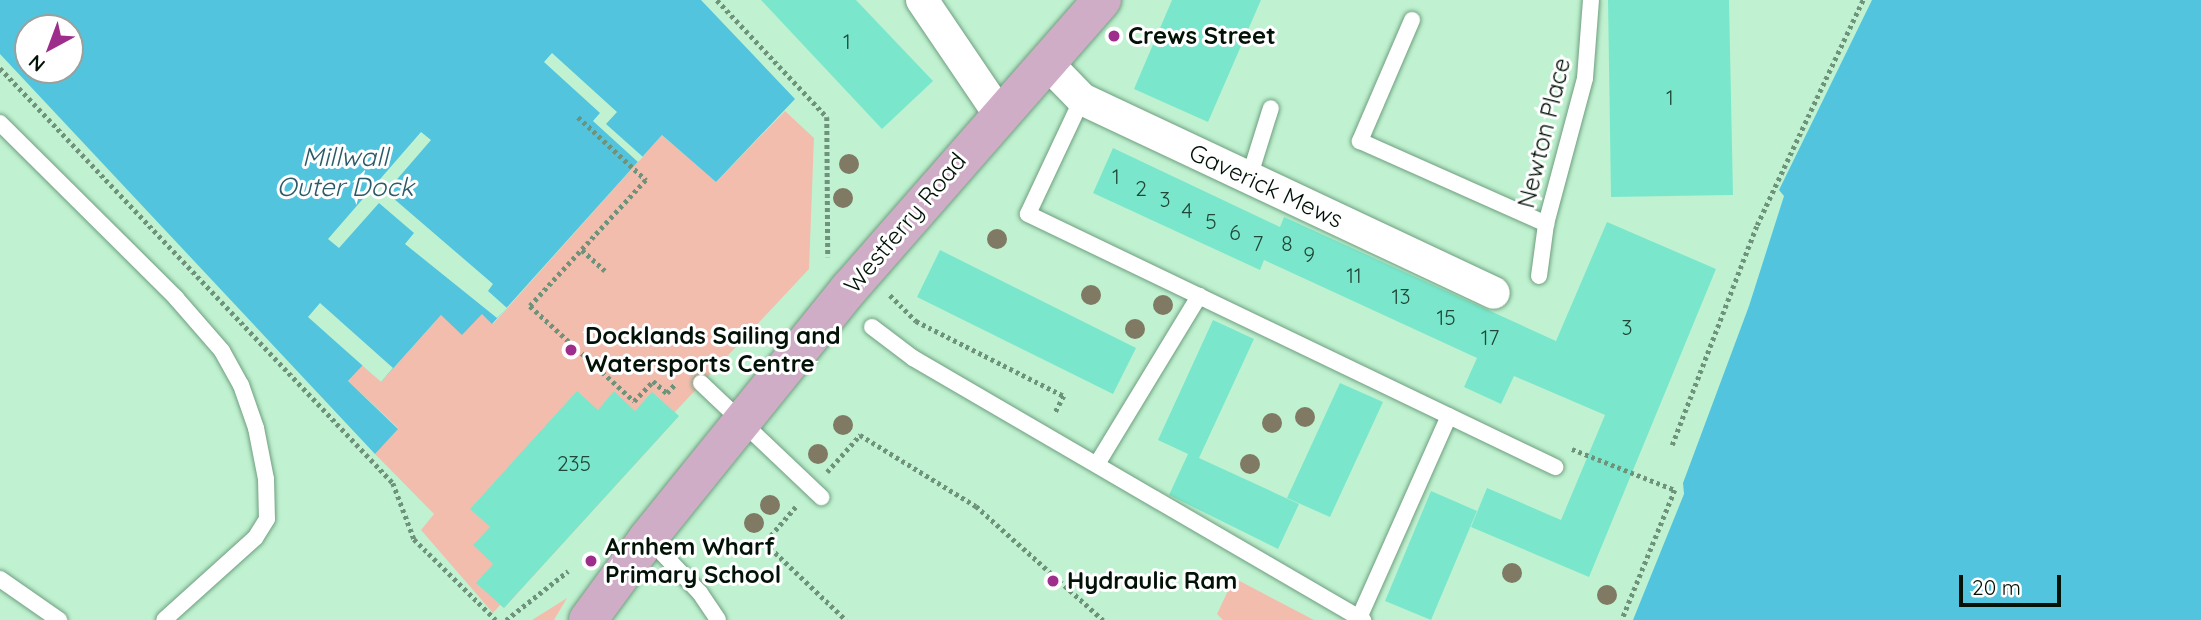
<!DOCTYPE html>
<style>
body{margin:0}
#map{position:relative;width:2201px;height:620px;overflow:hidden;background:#c0f2d1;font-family:Quicksand,sans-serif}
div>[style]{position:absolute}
.green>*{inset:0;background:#f3bdae}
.water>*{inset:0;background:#52c4de}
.pier>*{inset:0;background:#c0f2d1}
.building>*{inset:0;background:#7ae7cc}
.path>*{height:4.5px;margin-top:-2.25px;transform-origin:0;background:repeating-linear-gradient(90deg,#6e927a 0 3.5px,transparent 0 7px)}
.roads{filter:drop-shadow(0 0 2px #6e9e7f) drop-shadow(0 0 2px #6e9e7f)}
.service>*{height:16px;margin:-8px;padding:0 8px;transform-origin:8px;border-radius:8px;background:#fff}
.minor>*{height:32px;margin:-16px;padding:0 16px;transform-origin:16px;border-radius:16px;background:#fff}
.primary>*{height:38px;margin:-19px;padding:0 19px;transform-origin:19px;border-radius:19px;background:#d0adc7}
.trees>*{width:20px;height:20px;margin:-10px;border-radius:50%;background:#807963}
.dots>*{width:19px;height:19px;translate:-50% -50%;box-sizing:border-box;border:4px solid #fff;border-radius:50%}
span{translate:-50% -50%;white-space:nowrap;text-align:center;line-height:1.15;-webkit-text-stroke:6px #fff;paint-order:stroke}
.number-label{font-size:21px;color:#204738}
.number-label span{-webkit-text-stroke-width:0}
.poi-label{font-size:24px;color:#021207;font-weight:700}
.left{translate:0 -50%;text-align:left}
.street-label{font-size:24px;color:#021207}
.water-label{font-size:26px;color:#2a5b66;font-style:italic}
.north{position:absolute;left:14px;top:14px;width:70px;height:70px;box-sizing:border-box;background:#fff;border:2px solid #9aa09c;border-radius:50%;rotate:221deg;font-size:19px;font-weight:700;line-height:28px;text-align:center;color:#021207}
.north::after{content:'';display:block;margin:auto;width:24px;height:32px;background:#9e2e8b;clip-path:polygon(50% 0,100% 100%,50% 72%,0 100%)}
.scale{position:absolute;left:1959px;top:575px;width:102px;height:32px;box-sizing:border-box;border:4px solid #021207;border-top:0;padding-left:9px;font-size:21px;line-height:24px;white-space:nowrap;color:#021207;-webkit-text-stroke:5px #fff;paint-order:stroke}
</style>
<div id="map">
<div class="green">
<i style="clip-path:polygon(785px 111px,814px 138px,809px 269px,675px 412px,678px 417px,504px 608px,500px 605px,493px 613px,421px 530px,434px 514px,375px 454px,398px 428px,348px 381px,363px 365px,381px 382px,441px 315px,483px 314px,493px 324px,662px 135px,716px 182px)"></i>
<i style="clip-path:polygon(1234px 578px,1314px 620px,1223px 620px,1217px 614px)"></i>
<i style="clip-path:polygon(567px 598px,554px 620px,532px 620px)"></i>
</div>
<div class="water">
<i style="clip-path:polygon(evenodd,0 0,701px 0,795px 99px,716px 182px,662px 135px,492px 324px,482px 314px,462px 335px,441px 315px,381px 382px,363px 365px,348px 381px,398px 429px,375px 454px,0 54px,0 0,28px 28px,70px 28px,70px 70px,28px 70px,28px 28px)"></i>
<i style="clip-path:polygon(1872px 0,2201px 0,2201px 620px,1633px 620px,1684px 494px,1683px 483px,1749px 306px,1784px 196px,1779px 190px)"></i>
</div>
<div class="pier">
<i style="clip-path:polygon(552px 53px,617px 112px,606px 124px,643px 157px,638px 162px,593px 121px,600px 113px,544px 62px)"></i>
<i style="clip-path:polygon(421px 132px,431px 140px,386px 192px,493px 284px,488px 291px,507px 308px,497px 318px,405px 244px,414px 233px,379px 203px,339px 248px,328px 239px)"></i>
<i style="clip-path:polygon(320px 303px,393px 368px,381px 382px,308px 317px)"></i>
</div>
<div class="building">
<i style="clip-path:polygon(761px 0,856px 0,933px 81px,882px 129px)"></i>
<i style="clip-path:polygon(1172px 0,1261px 0,1208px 122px,1134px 89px)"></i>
<i style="clip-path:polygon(1608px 0,1729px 0,1733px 195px,1611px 197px)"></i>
<i style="clip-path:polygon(1113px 148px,1280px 227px,1284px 217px,1556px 341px,1607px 222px,1716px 269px,1589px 577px,1471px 527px,1487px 488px,1561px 520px,1605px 415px,1514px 376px,1501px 404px,1464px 387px,1477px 358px,1264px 260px,1260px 270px,1093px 193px)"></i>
<i style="clip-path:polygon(940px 250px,1136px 348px,1113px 394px,917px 297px)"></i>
<i style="clip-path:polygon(1213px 320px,1254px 339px,1199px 458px,1299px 504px,1278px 549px,1169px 495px,1188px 454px,1158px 440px)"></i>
<i style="clip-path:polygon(1340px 383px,1383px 402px,1330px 517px,1287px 498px)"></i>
<i style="clip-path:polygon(577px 391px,598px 410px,614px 391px,635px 411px,652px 392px,679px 416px,504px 608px,476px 583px,493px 564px,473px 545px,490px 527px,470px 509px)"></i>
<i style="clip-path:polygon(1431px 491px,1477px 511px,1431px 620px,1385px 601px)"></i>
</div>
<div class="path">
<i style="left:717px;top:0;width:161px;rotate:46.8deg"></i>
<i style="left:827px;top:117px;width:140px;rotate:89.6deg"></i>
<i style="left:0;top:68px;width:572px;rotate:46.56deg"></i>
<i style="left:393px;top:483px;width:60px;rotate:69.4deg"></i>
<i style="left:414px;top:539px;width:115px;rotate:44.6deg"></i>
<i style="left:578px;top:117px;width:93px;rotate:42.8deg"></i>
<i style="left:646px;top:180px;width:171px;rotate:132.6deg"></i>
<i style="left:530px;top:306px;width:141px;rotate:42.4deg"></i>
<i style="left:634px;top:401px;width:28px;rotate:-46deg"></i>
<i style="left:653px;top:381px;width:18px;rotate:41deg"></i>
<i style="left:667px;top:393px;width:13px;rotate:-48deg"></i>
<i style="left:582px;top:250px;width:31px;rotate:42deg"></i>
<i style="left:890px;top:295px;width:37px;rotate:45deg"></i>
<i style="left:916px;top:321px;width:166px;rotate:26.9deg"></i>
<i style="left:1064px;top:396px;width:19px;rotate:118deg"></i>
<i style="left:1672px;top:445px;width:236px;rotate:-68.9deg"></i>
<i style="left:1757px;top:225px;width:249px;rotate:-64.8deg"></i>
<i style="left:1572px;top:449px;width:111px;rotate:21.7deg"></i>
<i style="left:1675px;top:490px;width:140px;rotate:112.2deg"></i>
<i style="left:827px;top:472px;width:50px;rotate:-48.3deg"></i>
<i style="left:860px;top:435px;width:136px;rotate:31.5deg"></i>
<i style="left:976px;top:506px;width:171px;rotate:41.9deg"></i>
<i style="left:796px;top:507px;width:48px;rotate:130.7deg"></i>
<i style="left:765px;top:543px;width:112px;rotate:43.5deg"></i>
<i style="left:506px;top:620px;width:79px;rotate:-38.3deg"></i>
</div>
<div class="roads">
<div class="service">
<i style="left:1412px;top:20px;width:132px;rotate:113.3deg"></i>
<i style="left:1360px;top:141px;width:204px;rotate:24deg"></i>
<i style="left:1082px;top:99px;width:127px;rotate:115.2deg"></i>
<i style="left:1028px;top:214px;width:585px;rotate:25.64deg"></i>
<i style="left:0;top:123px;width:248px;rotate:44.8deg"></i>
<i style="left:176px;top:298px;width:70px;rotate:49deg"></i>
<i style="left:222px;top:351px;width:39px;rotate:61deg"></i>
<i style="left:241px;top:385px;width:46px;rotate:70.8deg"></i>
<i style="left:256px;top:428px;width:52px;rotate:78.9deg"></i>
<i style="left:266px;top:479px;width:40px;rotate:88.6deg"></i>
<i style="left:267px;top:519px;width:22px;rotate:122deg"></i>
<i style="left:255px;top:538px;width:122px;rotate:138deg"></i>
<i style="left:1249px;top:178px;width:73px;rotate:-72.6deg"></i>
<i style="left:1539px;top:276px;width:52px;rotate:-82.3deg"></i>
<i style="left:1546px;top:224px;width:151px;rotate:-75deg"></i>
<i style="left:1585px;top:78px;width:78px;rotate:-85.6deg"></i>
<i style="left:872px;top:327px;width:51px;rotate:37.1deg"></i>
<i style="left:913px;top:358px;width:521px;rotate:30.21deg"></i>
<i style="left:701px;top:383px;width:166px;rotate:43.5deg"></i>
<i style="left:1097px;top:464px;width:197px;rotate:-58.7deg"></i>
<i style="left:648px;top:538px;width:76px;rotate:46.6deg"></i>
<i style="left:700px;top:593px;width:32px;rotate:56deg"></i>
<i style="left:0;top:579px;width:72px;rotate:34.8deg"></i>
<i style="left:1359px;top:618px;width:221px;rotate:-66deg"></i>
</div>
<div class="minor">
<i style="left:922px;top:0;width:139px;rotate:55.9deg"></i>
<i style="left:1048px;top:64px;width:49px;rotate:45.8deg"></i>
<i style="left:1082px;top:99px;width:455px;rotate:25.2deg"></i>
</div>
<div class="primary">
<i style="left:588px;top:620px;width:102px;rotate:-53.8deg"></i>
<i style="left:648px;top:538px;width:320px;rotate:-51.1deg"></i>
<i style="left:849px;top:289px;width:384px;rotate:-48.8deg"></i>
</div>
</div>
<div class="trees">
<i style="left:849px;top:164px"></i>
<i style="left:843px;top:198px"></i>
<i style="left:997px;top:239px"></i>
<i style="left:1091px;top:295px"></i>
<i style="left:1163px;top:305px"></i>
<i style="left:1135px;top:329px"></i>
<i style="left:1305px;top:417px"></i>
<i style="left:1272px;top:423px"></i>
<i style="left:843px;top:425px"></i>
<i style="left:818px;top:454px"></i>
<i style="left:1250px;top:464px"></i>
<i style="left:770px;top:505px"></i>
<i style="left:754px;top:523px"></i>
<i style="left:1512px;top:573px"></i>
<i style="left:1607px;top:595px"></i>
</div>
<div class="dots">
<i style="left:1114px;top:36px;background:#9e2e8b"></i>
<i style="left:571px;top:350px;background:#9e2e8b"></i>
<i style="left:591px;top:561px;background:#9e2e8b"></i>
<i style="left:1053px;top:581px;background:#9e2e8b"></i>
</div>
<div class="number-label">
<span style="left:847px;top:41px">1</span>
<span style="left:1670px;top:97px">1</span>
<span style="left:1116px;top:176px">1</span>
<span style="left:1141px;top:188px">2</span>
<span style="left:1165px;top:199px">3</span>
<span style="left:1187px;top:210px">4</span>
<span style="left:1211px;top:221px">5</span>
<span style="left:1235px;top:232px">6</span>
<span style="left:1258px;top:243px">7</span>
<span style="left:1287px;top:243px">8</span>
<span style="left:1309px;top:254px">9</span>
<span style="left:1354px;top:275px">11</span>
<span style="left:1401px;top:296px">13</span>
<span style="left:1446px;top:317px">15</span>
<span style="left:1627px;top:327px">3</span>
<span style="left:1490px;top:337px">17</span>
<span style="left:574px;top:463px">235</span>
</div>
<div class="poi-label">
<span class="left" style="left:1128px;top:36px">Crews Street</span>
<span class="left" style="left:585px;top:350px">Docklands Sailing and<br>Watersports Centre</span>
<span class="left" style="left:605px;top:561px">Arnhem Wharf<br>Primary School</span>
<span class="left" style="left:1067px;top:581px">Hydraulic Ram</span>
</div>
<div class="street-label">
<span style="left:1544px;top:133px;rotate:-76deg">Newton Place</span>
<span style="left:1266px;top:186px;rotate:25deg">Gaverick Mews</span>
<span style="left:905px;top:223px;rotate:-50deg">Westferry Road</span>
</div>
<div class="water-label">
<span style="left:345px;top:172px">Millwall<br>Outer Dock</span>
</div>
<div class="north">N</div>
<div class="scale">20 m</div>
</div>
